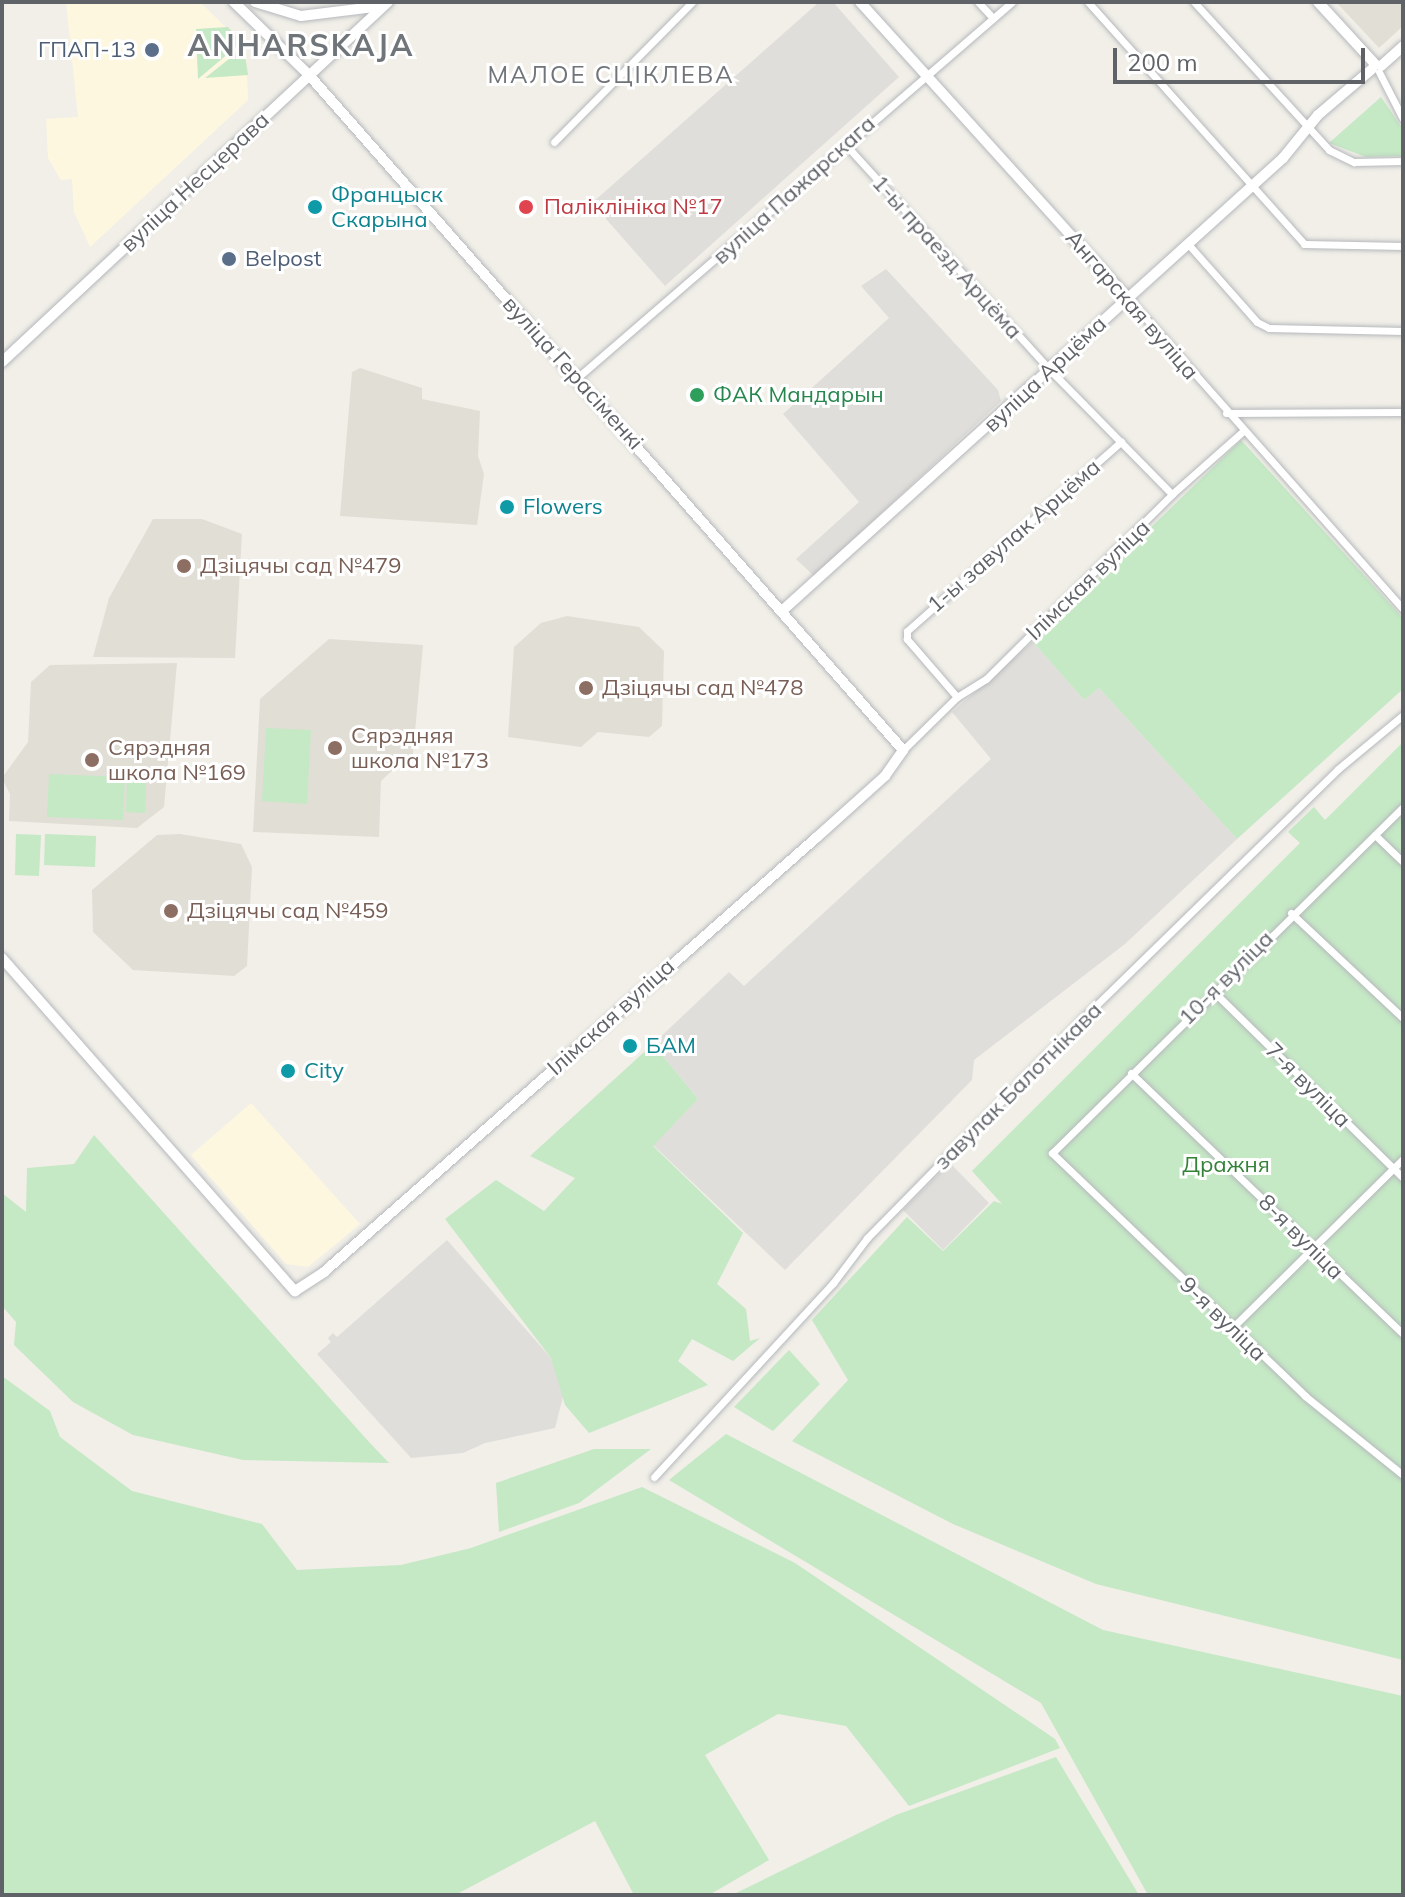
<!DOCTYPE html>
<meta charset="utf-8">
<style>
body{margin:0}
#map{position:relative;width:1405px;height:1897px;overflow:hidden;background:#f1efe8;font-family:Mulish,sans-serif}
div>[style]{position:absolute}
.commercial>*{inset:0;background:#fef7e0}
.industrial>*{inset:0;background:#e0deda}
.education>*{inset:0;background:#e1ded6}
.green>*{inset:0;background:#c5e8c5}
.roads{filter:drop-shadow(0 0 2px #b5b8bc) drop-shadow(0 0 2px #b5b8bc)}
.street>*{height:7px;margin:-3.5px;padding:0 3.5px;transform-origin:3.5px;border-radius:3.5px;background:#fff}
.secondary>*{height:10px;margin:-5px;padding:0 5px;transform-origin:5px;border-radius:5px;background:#fff}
.dots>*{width:22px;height:22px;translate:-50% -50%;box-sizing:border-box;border:4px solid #fff;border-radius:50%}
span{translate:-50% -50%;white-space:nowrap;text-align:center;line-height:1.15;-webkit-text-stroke:6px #fff;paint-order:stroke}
.service-label{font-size:22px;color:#4e5e75}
.right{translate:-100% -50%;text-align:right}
.left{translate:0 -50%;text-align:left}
.street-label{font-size:22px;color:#5f6368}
.culture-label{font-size:22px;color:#0d838f}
.health-label{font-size:22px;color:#be3a42}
.leisure-label{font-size:22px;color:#27864d}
.education-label{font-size:22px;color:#785e54}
.park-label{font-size:22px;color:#348238}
.neighbourhood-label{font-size:24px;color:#70757a;letter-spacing:2px}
.district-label{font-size:30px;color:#70757a;font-weight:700;letter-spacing:2px}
.frame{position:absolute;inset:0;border:4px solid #5f6368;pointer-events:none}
.scale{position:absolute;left:1113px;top:48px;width:252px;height:36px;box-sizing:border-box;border:4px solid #5f6368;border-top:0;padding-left:10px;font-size:24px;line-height:28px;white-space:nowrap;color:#5f6368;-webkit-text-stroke:6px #fff;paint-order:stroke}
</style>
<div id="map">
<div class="commercial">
<i style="clip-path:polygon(66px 2px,200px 2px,246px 47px,248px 100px,90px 247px,74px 212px,72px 179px,61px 180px,48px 158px,46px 119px,78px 117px)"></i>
<i style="clip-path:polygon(251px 1103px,360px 1224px,308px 1267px,286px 1264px,191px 1155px)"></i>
</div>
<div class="industrial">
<i style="clip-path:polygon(819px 2px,833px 2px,899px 77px,665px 286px,592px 203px)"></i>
<i style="clip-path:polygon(886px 269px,998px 390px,1001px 401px,814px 576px,796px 559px,859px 502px,783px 414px,889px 318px,861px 286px)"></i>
<i style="clip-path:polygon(1033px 642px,1084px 700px,1099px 688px,1237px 839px,1125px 944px,974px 1060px,972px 1080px,785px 1270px,653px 1145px,698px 1099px,653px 1044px,729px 972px,744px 986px,991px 759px,952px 712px)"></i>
<i style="clip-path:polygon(950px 1163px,989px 1203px,943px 1250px,903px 1210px)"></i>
<i style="clip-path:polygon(447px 1240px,551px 1358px,564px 1393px,555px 1428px,485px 1443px,463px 1453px,411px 1458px,317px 1354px,331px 1342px,328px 1338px,333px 1333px,337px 1337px)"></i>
</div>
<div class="education">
<i style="clip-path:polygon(1336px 2px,1403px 2px,1403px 26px,1379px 48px)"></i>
<i style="clip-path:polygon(360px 368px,422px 388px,422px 399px,480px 411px,478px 456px,484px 474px,477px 525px,340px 516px,352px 372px)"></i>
<i style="clip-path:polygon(153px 519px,202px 519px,242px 534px,235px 658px,93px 657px,109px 598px)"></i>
<i style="clip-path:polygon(567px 616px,639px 627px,664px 651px,662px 726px,649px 737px,598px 732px,581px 747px,508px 737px,514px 647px,541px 623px)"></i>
<i style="clip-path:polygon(329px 639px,423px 645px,412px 764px,395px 768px,381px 781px,379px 837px,253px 832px,260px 699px)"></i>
<i style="clip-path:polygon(177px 663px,164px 807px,137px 828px,9px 821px,10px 794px,2px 778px,28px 742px,31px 682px,50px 665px)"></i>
<i style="clip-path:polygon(180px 834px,241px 844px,252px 867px,247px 966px,234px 976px,133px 970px,93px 932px,92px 890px,157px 835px)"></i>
</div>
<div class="green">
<i style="clip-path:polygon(228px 27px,242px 42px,198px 79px,196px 29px)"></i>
<i style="clip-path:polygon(244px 47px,248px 75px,205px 78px)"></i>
<i style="clip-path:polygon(1381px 97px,1403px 129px,1403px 156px,1366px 157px,1329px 143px)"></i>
<i style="clip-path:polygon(1241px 440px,1403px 618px,1403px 689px,1237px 839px,1099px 688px,1084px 700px,1033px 642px)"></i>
<i style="clip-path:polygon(266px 728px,311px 730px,307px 804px,262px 801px)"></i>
<i style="clip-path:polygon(1403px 742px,1403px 1660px,1096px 1584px,953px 1524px,792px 1441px,848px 1380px,812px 1320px,907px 1217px,943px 1251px,994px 1201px,1002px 1204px,972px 1171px,1300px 843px,1288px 832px,1314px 807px,1325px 820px)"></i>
<i style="clip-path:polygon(49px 774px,125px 777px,123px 820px,47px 817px)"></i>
<i style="clip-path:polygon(127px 778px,146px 779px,145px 813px,126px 812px)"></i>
<i style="clip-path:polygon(16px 834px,41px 835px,39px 876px,15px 875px)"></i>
<i style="clip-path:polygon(45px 834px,96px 836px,95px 867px,44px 865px)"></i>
<i style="clip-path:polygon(653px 1044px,698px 1099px,653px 1146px,743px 1233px,717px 1284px,746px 1309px,750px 1341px,760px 1338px,733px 1361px,692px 1339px,678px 1361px,708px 1385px,589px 1433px,565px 1405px,551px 1358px,445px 1219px,496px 1180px,544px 1211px,575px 1178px,530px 1156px)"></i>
<i style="clip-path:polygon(94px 1135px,369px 1442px,389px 1463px,243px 1460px,133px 1435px,73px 1402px,14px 1345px,16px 1322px,2px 1306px,2px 1193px,26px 1212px,27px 1168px,74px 1164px)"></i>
<i style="clip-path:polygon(789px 1350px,820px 1384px,773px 1431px,734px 1407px)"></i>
<i style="clip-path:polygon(2px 1376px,50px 1411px,60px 1437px,132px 1491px,262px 1524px,297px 1570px,401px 1565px,471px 1548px,642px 1487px,795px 1563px,1055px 1739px,1060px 1748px,909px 1806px,846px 1726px,778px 1714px,705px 1755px,769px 1860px,709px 1895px,634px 1895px,595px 1821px,455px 1895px,2px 1895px)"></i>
<i style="clip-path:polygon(726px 1434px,1103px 1630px,1403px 1696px,1403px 1895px,1148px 1895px,1041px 1703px,669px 1480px)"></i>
<i style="clip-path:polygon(594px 1449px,651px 1449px,579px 1503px,499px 1532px,496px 1483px)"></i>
<i style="clip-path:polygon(1056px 1757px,1139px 1895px,732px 1895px,896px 1815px)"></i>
</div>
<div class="roads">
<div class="street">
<i style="left:978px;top:2px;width:22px;rotate:47deg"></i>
<i style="left:1088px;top:2px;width:324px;rotate:48.2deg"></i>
<i style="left:1304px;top:244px;width:99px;rotate:1.2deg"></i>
<i style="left:1194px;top:2px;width:200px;rotate:47.6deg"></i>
<i style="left:1329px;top:150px;width:28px;rotate:26deg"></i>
<i style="left:1354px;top:162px;width:49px;rotate:-1.2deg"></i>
<i style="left:1379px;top:72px;width:53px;rotate:62.9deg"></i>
<i style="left:554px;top:142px;width:197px;rotate:-45.4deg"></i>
<i style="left:845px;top:144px;width:305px;rotate:47.8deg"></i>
<i style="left:1050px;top:370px;width:174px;rotate:45.5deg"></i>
<i style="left:1188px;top:244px;width:104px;rotate:48.5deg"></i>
<i style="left:1257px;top:322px;width:13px;rotate:27deg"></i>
<i style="left:1269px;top:328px;width:134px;rotate:1.3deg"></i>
<i style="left:1127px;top:297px;width:417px;rotate:48.5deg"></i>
<i style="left:577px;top:378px;width:575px;rotate:-40.84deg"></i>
<i style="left:1226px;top:413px;width:177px;rotate:-0.3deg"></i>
<i style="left:957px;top:697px;width:77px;rotate:-130.8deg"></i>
<i style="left:907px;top:639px;width:8px;rotate:-90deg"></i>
<i style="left:907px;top:631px;width:286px;rotate:-41.5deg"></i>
<i style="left:903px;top:750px;width:76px;rotate:-44.5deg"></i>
<i style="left:957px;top:697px;width:34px;rotate:-32deg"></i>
<i style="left:986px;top:679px;width:262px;rotate:-44.8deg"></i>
<i style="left:1172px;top:494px;width:94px;rotate:-41.5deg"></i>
<i style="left:1403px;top:807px;width:493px;rotate:135.4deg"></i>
<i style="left:1052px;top:1153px;width:351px;rotate:43.8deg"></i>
<i style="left:1305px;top:1396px;width:126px;rotate:38.9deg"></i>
<i style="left:1375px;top:835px;width:39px;rotate:44deg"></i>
<i style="left:1291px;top:913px;width:154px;rotate:43.2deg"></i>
<i style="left:1213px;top:991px;width:267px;rotate:44.5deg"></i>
<i style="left:1131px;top:1073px;width:377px;rotate:43.8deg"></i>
<i style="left:1232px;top:1328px;width:240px;rotate:-44.7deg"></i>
<i style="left:654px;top:1477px;width:264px;rotate:-47.3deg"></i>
<i style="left:833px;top:1283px;width:56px;rotate:-52.9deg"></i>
<i style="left:867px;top:1238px;width:305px;rotate:-45.5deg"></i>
<i style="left:1081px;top:1020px;width:359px;rotate:-44.3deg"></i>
<i style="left:1338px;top:769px;width:85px;rotate:-39.7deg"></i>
</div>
<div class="secondary">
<i style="left:255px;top:2px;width:48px;rotate:16.9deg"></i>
<i style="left:301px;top:16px;width:82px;rotate:-7deg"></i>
<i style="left:860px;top:2px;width:398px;rotate:47.9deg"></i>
<i style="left:1318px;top:2px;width:84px;rotate:47.4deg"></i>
<i style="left:1381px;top:66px;width:30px;rotate:-42deg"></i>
<i style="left:2px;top:362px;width:528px;rotate:-43deg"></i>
<i style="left:783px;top:610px;width:674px;rotate:-42.11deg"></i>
<i style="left:1283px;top:158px;width:55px;rotate:-50.9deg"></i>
<i style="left:1318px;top:115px;width:71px;rotate:-40.4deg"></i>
<i style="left:2px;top:958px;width:444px;rotate:48.7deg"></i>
<i style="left:295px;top:1291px;width:35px;rotate:-33deg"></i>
<i style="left:324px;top:1272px;width:656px;rotate:-41.42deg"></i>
<i style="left:816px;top:838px;width:93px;rotate:-41.9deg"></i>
<i style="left:885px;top:776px;width:32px;rotate:-55deg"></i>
<i style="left:903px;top:750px;width:899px;rotate:-131.35deg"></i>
<i style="left:309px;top:75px;width:105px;rotate:-135.8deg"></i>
</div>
</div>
<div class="dots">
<i style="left:152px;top:50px;background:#5c6f8a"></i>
<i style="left:315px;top:207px;background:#0f9aa8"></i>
<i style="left:526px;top:207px;background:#e0444e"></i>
<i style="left:229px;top:259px;background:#5c6f8a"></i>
<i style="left:697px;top:395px;background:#2e9e5b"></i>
<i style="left:507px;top:507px;background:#0f9aa8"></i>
<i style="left:184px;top:566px;background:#8d6e63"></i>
<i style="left:586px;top:688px;background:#8d6e63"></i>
<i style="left:335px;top:748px;background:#8d6e63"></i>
<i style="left:92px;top:760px;background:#8d6e63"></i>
<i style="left:171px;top:911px;background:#8d6e63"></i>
<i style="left:630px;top:1046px;background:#0f9aa8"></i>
<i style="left:288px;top:1071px;background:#0f9aa8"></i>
</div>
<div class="service-label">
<span class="right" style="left:136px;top:50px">ГПАП-13</span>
<span class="left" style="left:245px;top:259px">Belpost</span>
</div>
<div class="street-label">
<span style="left:195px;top:182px;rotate:-43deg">вуліца Несцерава</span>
<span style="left:794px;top:190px;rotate:-42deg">вуліца Пажарскага</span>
<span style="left:947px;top:257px;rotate:48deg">1-ы праезд Арцёма</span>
<span style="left:1132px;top:305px;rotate:49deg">Ангарская вуліца</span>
<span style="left:573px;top:373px;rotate:48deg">вуліца Герасіменкі</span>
<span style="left:1045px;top:374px;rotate:-43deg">вуліца Арцёма</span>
<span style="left:1014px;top:536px;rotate:-41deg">1-ы завулак Арцёма</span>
<span style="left:1088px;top:580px;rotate:-44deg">Ілімская вуліца</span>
<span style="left:1226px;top:978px;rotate:-45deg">10-я вуліца</span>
<span style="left:611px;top:1017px;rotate:-42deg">Ілімская вуліца</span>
<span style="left:1308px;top:1085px;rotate:45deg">7-я вуліца</span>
<span style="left:1018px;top:1086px;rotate:-45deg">завулак Балотнікава</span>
<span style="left:1301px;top:1237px;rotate:45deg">8-я вуліца</span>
<span style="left:1223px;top:1319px;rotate:44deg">9-я вуліца</span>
</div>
<div class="culture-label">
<span class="left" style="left:331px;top:207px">Францыск<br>Скарына</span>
<span class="left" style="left:523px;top:507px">Flowers</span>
<span class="left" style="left:646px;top:1046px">БАМ</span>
<span class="left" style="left:304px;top:1071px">City</span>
</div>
<div class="health-label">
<span class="left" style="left:544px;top:207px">Паліклініка №17</span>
</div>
<div class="leisure-label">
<span class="left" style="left:713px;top:395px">ФАК Мандарын</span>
</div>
<div class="education-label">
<span class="left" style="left:200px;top:566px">Дзіцячы сад №479</span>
<span class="left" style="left:602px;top:688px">Дзіцячы сад №478</span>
<span class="left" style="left:351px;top:748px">Сярэдняя<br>школа №173</span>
<span class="left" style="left:108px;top:760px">Сярэдняя<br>школа №169</span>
<span class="left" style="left:187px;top:911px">Дзіцячы сад №459</span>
</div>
<div class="park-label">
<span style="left:1226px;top:1165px">Дражня</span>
</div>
<div class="neighbourhood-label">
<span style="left:611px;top:75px">МАЛОЕ СЦІКЛЕВА</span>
</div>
<div class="district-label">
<span style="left:301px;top:45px">ANHARSKAJA</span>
</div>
<div class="frame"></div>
<div class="scale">200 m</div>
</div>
